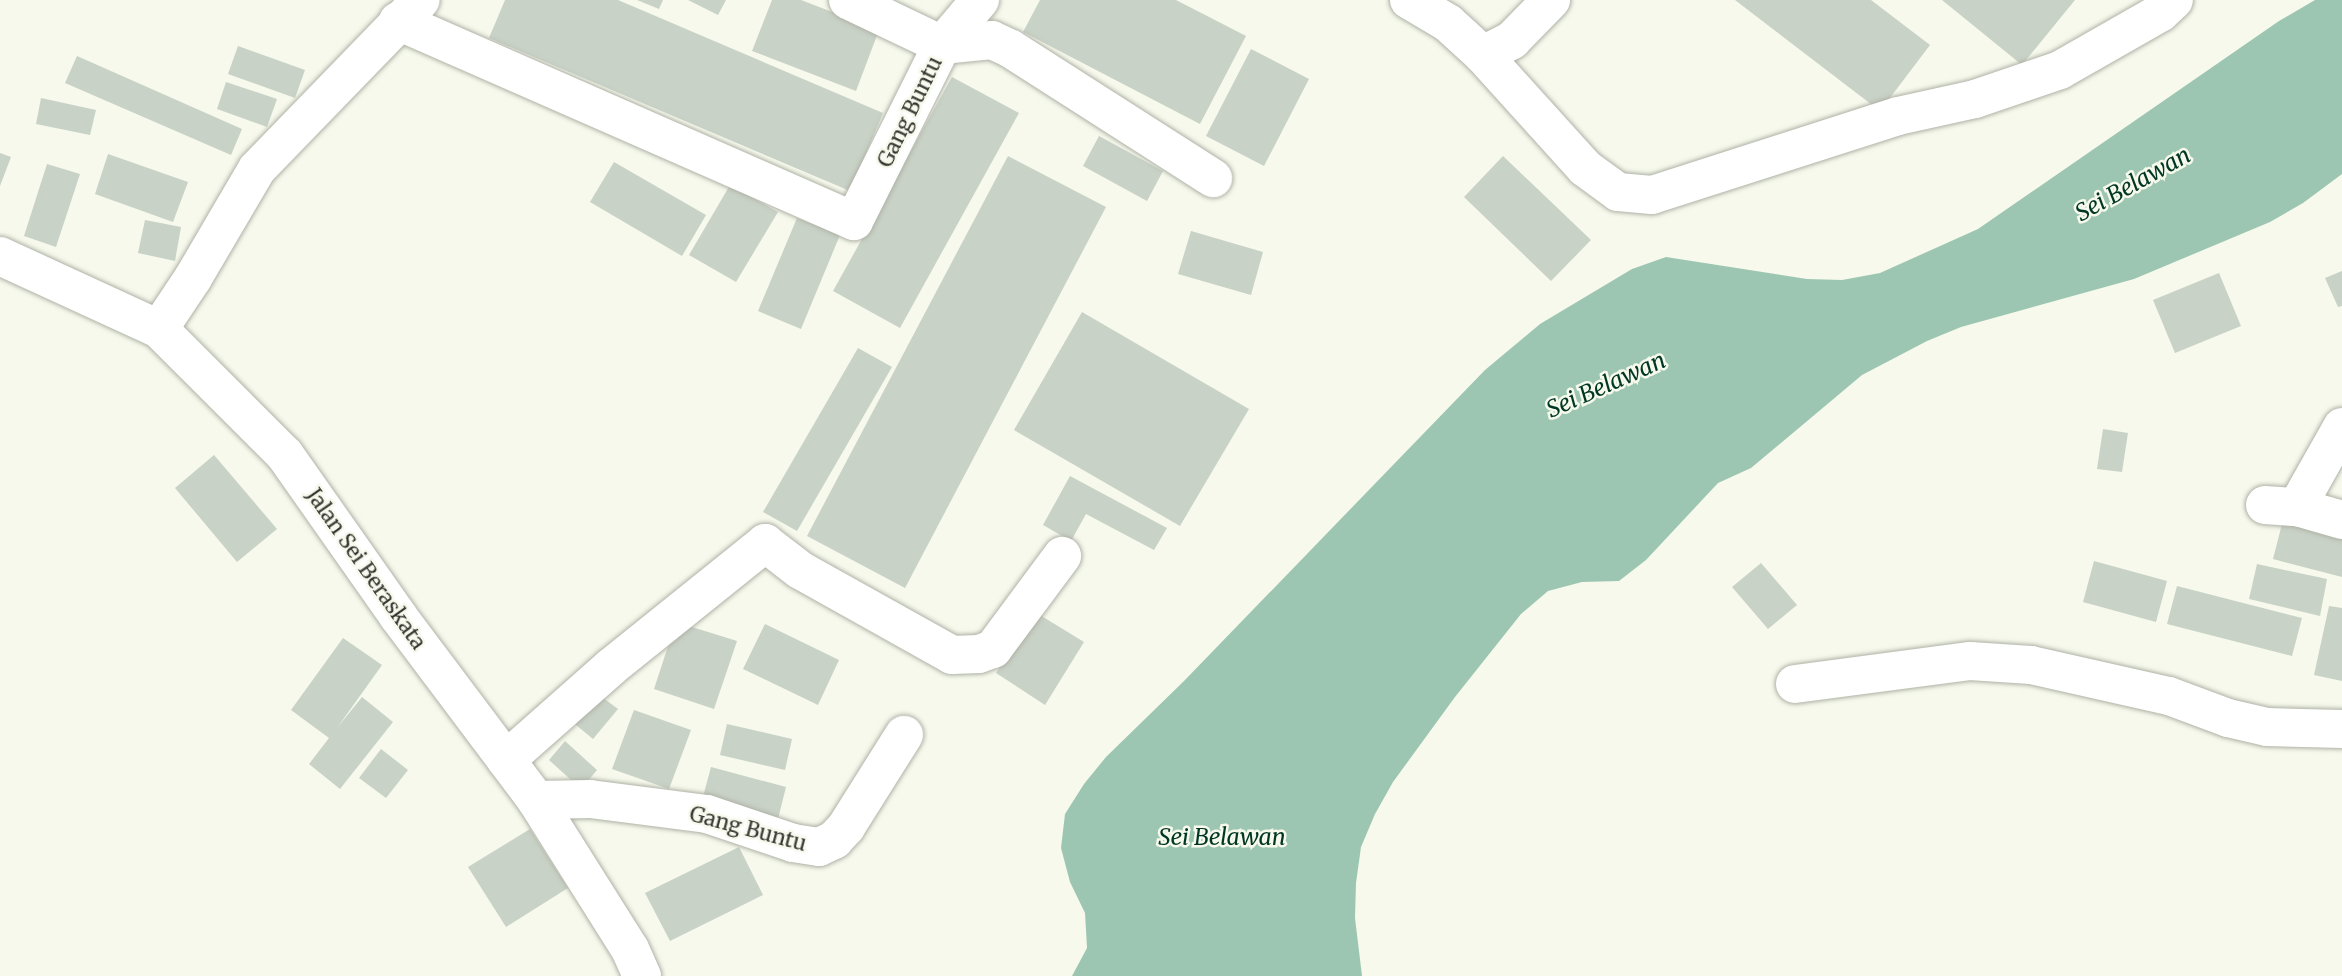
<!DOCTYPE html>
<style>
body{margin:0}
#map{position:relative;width:2342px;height:976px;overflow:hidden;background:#f6f9ec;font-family:Merriweather,serif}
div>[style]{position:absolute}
.water>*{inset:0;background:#9dc6b2}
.building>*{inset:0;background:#c9d2c7}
.roads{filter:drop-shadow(0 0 2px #afb2a6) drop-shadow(0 0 2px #afb2a6)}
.minor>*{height:38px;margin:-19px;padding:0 19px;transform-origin:19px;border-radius:19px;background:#fff}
span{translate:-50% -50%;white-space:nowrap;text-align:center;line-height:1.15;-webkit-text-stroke:5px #f6f9ec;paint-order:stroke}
.street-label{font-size:21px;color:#353631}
.water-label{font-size:23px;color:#003724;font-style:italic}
</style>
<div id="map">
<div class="water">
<i style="clip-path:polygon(2315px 0,2342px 0,2342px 174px,2303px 203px,2270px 222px,2134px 279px,1961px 327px,1927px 341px,1862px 375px,1751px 468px,1718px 483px,1646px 560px,1619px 581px,1582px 582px,1548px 591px,1521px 614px,1455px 697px,1393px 782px,1375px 814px,1361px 847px,1356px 883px,1355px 918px,1362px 976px,1072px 976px,1087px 948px,1085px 913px,1070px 882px,1061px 848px,1065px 814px,1084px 784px,1106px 757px,1184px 681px,1485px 370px,1540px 324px,1632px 269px,1666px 257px,1807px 279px,1842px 280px,1880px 273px,1978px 229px,2279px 21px)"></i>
</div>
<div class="building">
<i style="clip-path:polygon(505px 0,618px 0,883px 113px,850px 191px,489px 38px)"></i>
<i style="clip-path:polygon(637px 0,663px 0,659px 9px)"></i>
<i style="clip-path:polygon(688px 0,726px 0,718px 15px)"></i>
<i style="clip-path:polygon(772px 0,801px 0,879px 30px,856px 91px,752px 51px)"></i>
<i style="clip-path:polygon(1040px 0,1176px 0,1246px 36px,1200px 124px,1023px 32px)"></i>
<i style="clip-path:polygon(1735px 0,1871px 0,1930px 45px,1880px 111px)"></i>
<i style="clip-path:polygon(1942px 0,2075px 0,2022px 65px)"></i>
<i style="clip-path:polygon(238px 46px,305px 70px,295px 98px,228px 74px)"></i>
<i style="clip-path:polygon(1251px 49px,1309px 79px,1264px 166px,1206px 136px)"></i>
<i style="clip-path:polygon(77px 56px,242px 129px,231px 155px,65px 83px)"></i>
<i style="clip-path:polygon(952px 77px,1019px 113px,900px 328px,833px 291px)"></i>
<i style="clip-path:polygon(226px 82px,277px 99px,267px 127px,217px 109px)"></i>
<i style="clip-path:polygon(41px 98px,96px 110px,90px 135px,36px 124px)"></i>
<i style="clip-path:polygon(1099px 136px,1163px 171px,1147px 201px,1083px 166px)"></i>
<i style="clip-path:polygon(0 153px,11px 157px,0 186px)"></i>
<i style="clip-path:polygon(108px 154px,188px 182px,173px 222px,95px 194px)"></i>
<i style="clip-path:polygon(1008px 156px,1106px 207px,905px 588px,807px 536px)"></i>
<i style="clip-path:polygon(1503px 156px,1591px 240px,1551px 281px,1464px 197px)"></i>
<i style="clip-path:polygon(614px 162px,706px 215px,682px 256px,590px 202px)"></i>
<i style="clip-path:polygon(47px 164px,80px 174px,56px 247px,24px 236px)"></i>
<i style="clip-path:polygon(730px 185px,778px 212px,736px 282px,689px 255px)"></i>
<i style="clip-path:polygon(797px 218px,840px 235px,801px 329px,758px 311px)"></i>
<i style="clip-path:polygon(145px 220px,181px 227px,175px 261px,138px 253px)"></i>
<i style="clip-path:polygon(1191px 231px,1263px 252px,1251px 295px,1178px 274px)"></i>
<i style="clip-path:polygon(2342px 271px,2342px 306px,2338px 307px,2325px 278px)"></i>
<i style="clip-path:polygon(2219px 273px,2241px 326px,2175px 353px,2153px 300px)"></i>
<i style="clip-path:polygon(1082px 312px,1249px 409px,1180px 526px,1014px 430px)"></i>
<i style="clip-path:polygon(858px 348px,892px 367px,797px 531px,763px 512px)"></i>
<i style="clip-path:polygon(2103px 429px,2128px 433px,2122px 472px,2097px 469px)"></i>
<i style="clip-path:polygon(214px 455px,277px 529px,237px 562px,175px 488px)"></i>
<i style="clip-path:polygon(1070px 476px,1167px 528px,1154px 550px,1086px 514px,1071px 541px,1043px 525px)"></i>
<i style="clip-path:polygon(2283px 520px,2342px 535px,2342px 577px,2273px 559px)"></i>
<i style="clip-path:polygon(2094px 561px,2167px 581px,2156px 622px,2083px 602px)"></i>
<i style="clip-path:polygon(1761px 563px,1797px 605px,1768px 629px,1732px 587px)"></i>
<i style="clip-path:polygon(2257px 564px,2327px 579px,2320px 616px,2249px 599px)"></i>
<i style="clip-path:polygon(2177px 586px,2302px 618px,2292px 656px,2167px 624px)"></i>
<i style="clip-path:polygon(2329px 606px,2342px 608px,2342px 681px,2314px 675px)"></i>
<i style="clip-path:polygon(1035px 612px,1084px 642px,1045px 705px,996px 673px)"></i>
<i style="clip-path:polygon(676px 622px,737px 641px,714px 709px,654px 689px)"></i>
<i style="clip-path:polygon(765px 624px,839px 660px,818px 705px,743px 669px)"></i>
<i style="clip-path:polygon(343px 638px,382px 665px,337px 728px,362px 697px,393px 722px,340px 789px,309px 764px,329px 738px,291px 710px)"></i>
<i style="clip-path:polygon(594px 691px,618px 709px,593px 739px,570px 720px)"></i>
<i style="clip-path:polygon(634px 710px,691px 730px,669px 789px,612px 769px)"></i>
<i style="clip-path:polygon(727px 724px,792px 739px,785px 770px,720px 755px)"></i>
<i style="clip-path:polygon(565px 741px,597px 770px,581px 789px,549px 760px)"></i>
<i style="clip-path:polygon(381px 749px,408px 770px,386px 798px,359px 778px)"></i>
<i style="clip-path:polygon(711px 767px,786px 787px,776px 827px,700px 808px)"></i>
<i style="clip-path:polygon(530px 829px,568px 888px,506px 927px,468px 867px)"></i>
<i style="clip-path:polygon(739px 847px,763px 895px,670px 941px,645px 893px)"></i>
</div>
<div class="roads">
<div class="minor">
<i style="left:848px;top:0;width:104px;rotate:25.6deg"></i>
<i style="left:942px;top:45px;width:50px;rotate:-5.7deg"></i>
<i style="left:992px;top:40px;width:21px;rotate:25deg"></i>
<i style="left:1011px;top:49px;width:240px;rotate:32.6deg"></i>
<i style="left:1409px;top:0;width:45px;rotate:30.5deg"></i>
<i style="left:1448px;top:23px;width:47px;rotate:42.4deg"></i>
<i style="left:1483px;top:55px;width:152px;rotate:47.9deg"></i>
<i style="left:1585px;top:168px;width:41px;rotate:36deg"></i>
<i style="left:1618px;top:192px;width:34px;rotate:5deg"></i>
<i style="left:1652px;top:195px;width:258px;rotate:-17.8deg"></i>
<i style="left:1898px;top:116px;width:79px;rotate:-12.4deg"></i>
<i style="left:1975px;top:99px;width:90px;rotate:-18.8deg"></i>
<i style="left:2060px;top:70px;width:115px;rotate:-29.7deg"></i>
<i style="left:2160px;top:13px;width:19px;rotate:-43deg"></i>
<i style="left:398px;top:21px;width:498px;rotate:23.7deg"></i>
<i style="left:854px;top:221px;width:197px;rotate:-63.4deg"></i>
<i style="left:942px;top:45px;width:59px;rotate:-49.8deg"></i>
<i style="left:1483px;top:55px;width:33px;rotate:-27deg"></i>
<i style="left:1512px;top:40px;width:56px;rotate:-45.7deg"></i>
<i style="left:0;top:256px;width:175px;rotate:24.7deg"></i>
<i style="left:159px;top:329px;width:178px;rotate:45deg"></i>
<i style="left:285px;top:455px;width:197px;rotate:54.9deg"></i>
<i style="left:398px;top:616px;width:230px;rotate:53.1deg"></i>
<i style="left:536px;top:800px;width:176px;rotate:57.8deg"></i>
<i style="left:630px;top:949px;width:30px;rotate:66deg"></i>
<i style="left:159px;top:329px;width:61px;rotate:-56.3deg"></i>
<i style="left:193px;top:278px;width:126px;rotate:-59.6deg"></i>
<i style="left:257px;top:169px;width:235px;rotate:-45.9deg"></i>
<i style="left:2342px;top:427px;width:92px;rotate:119.4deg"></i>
<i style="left:2297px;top:507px;width:47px;rotate:16.1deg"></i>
<i style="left:2265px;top:505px;width:32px;rotate:4deg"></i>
<i style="left:1795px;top:684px;width:177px;rotate:-7.5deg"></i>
<i style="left:1970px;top:661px;width:61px;rotate:3.8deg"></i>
<i style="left:2031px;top:665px;width:141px;rotate:12.7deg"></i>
<i style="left:2169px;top:696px;width:63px;rotate:20.4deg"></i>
<i style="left:2228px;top:718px;width:40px;rotate:13deg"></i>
<i style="left:2267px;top:727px;width:75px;rotate:1.5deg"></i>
<i style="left:506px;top:760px;width:140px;rotate:-41.5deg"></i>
<i style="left:611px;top:667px;width:198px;rotate:-38.8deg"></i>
<i style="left:765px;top:543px;width:44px;rotate:37.6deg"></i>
<i style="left:800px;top:570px;width:174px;rotate:29.2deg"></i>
<i style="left:952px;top:655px;width:27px;rotate:-2deg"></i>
<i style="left:979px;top:654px;width:15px;rotate:-20deg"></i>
<i style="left:993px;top:649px;width:116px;rotate:-53.4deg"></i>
<i style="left:536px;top:800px;width:54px;rotate:-1.1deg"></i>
<i style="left:590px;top:799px;width:118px;rotate:7.3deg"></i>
<i style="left:707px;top:814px;width:91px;rotate:18.6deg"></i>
<i style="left:793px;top:843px;width:26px;rotate:9deg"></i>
<i style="left:819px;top:847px;width:17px;rotate:-25deg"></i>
<i style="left:834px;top:840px;width:18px;rotate:-47deg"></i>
<i style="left:846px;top:827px;width:109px;rotate:-57.8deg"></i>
</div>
</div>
<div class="street-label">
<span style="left:910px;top:112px;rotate:-64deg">Gang Buntu</span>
<span style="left:366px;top:569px;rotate:55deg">Jalan Sei Beraskata</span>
<span style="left:748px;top:829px;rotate:15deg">Gang Buntu</span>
</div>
<div class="water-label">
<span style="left:2133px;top:184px;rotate:-29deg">Sei Belawan</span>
<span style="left:1606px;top:385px;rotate:-24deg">Sei Belawan</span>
<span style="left:1222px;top:837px">Sei Belawan</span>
</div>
</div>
